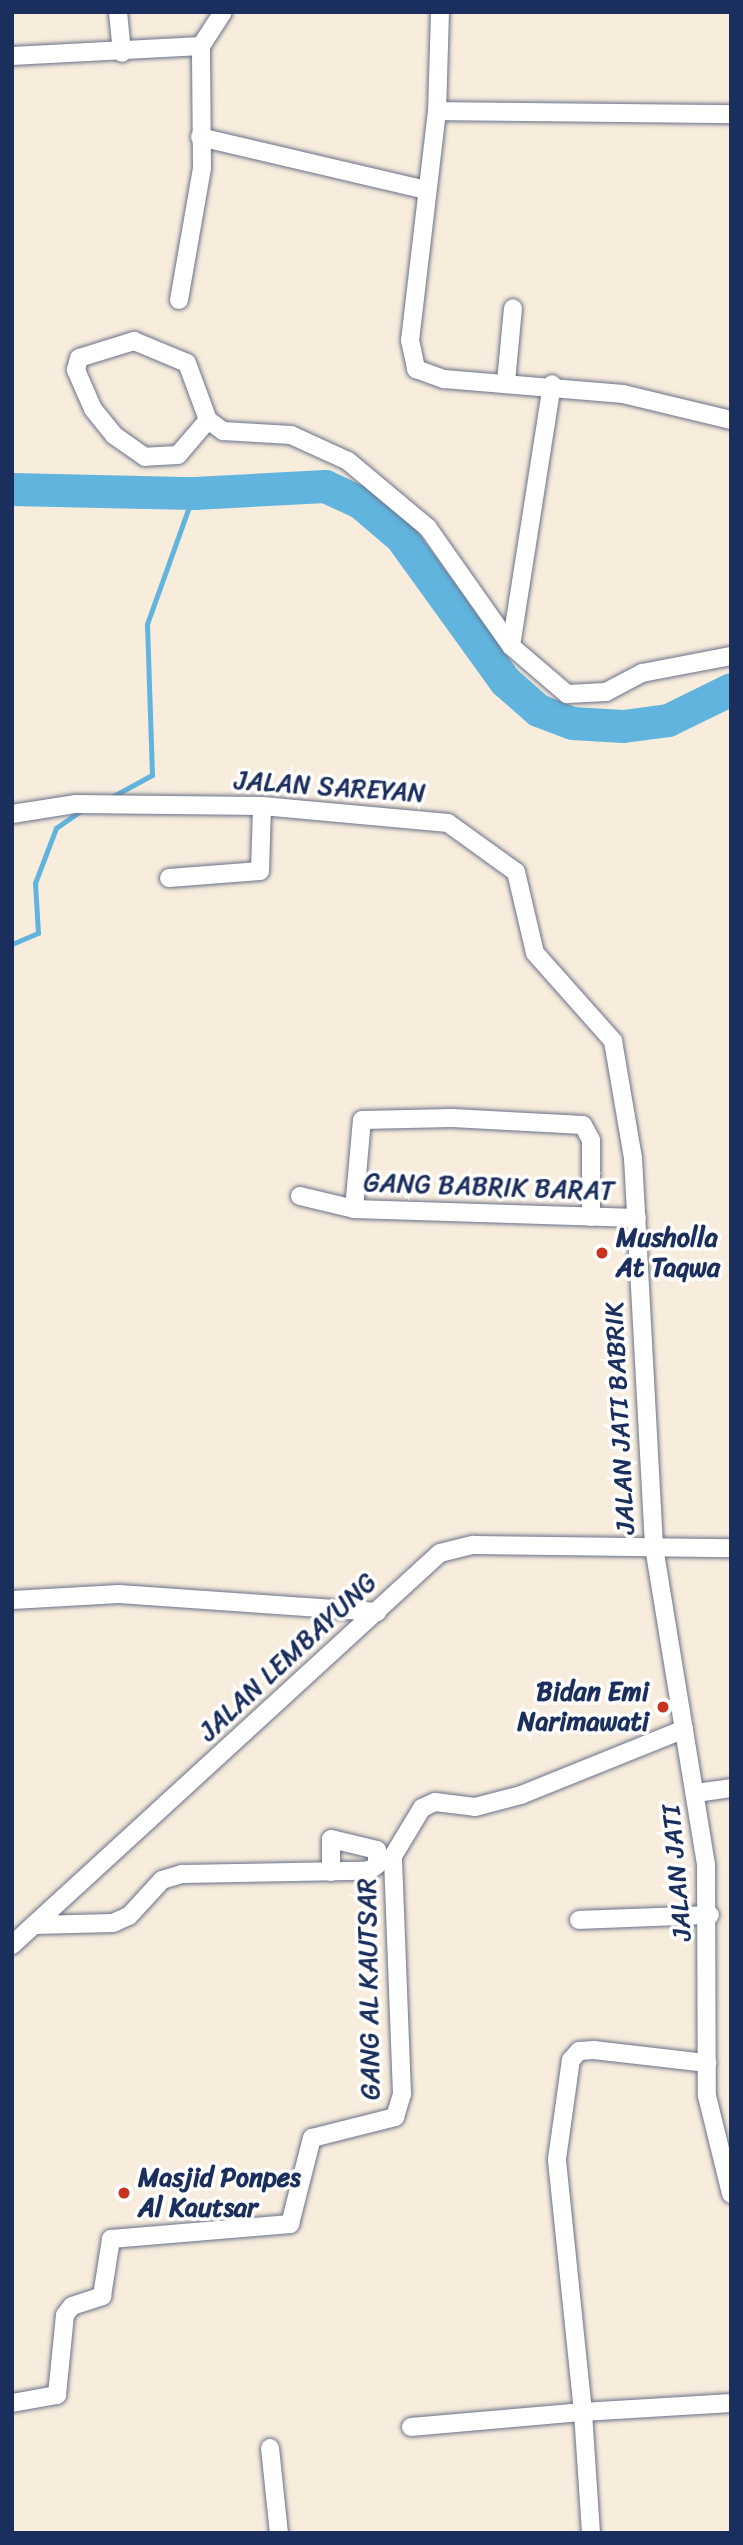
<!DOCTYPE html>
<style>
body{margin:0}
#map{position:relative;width:743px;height:2545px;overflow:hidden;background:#f8ecdc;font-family:Sriracha,sans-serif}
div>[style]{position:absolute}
.stream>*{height:5px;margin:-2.5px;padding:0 2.5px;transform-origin:2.5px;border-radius:2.5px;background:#61b4dd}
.river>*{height:33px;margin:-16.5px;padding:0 16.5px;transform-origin:16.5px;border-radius:16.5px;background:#61b4dd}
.roads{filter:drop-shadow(0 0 2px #68718a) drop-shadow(0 0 2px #68718a)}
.minor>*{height:18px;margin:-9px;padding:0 9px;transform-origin:9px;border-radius:9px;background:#fff}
.dots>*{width:19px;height:19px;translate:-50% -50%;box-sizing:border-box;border:4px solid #fff;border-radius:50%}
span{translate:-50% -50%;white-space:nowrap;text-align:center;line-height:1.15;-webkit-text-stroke:7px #fff;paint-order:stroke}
.street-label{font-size:26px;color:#1b2f5e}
.poi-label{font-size:26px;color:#1b2f5e;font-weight:700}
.left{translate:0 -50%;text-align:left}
.right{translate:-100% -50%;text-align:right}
.frame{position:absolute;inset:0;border:14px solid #1b2f5e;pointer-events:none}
</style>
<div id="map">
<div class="stream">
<i style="left:108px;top:799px;width:50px;rotate:-28.6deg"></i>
<i style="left:152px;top:775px;width:151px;rotate:-91.9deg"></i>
<i style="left:147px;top:624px;width:139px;rotate:-70.3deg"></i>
<i style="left:12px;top:944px;width:28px;rotate:-23deg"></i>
<i style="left:38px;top:933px;width:50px;rotate:-93.4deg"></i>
<i style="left:35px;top:883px;width:59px;rotate:-69.1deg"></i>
<i style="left:56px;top:828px;width:29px;rotate:-35deg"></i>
</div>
<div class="river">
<i style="left:12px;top:489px;width:182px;rotate:1.3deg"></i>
<i style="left:194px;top:493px;width:131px;rotate:-3.1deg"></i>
<i style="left:325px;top:486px;width:40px;rotate:25deg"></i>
<i style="left:361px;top:503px;width:52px;rotate:40.4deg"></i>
<i style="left:401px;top:537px;width:178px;rotate:54.2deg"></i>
<i style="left:505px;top:681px;width:44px;rotate:41.3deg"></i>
<i style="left:538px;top:710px;width:36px;rotate:21deg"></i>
<i style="left:572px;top:723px;width:51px;rotate:3.4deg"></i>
<i style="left:623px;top:726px;width:45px;rotate:-7.6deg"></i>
<i style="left:668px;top:720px;width:70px;rotate:-26.2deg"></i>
</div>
<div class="roads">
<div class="minor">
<i style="left:118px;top:12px;width:41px;rotate:84.4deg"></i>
<i style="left:440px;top:12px;width:99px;rotate:91.7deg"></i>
<i style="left:437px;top:111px;width:231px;rotate:96.7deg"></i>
<i style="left:410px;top:340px;width:30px;rotate:78deg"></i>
<i style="left:416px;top:369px;width:30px;rotate:20deg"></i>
<i style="left:444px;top:379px;width:180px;rotate:4.8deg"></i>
<i style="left:623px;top:394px;width:111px;rotate:13.5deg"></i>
<i style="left:12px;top:56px;width:189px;rotate:-3deg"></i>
<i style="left:437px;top:111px;width:294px;rotate:0.6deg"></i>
<i style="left:200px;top:137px;width:232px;rotate:13.2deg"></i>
<i style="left:179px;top:300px;width:134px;rotate:-80.1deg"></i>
<i style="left:202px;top:168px;width:122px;rotate:-90.5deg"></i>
<i style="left:201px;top:46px;width:40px;rotate:-57.1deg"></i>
<i style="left:134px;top:341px;width:57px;rotate:22.5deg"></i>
<i style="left:187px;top:363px;width:61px;rotate:69.8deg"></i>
<i style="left:208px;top:420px;width:46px;rotate:130.6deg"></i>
<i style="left:178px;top:455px;width:33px;rotate:177deg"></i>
<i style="left:145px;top:457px;width:38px;rotate:-145deg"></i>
<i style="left:114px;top:435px;width:33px;rotate:-129deg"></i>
<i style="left:93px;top:409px;width:43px;rotate:-113.6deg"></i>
<i style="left:76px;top:370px;width:12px;rotate:-76deg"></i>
<i style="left:79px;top:358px;width:58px;rotate:-17.2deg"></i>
<i style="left:506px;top:382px;width:74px;rotate:-84.6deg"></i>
<i style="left:208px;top:420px;width:19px;rotate:36deg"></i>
<i style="left:223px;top:431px;width:68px;rotate:3.4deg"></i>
<i style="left:291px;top:435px;width:63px;rotate:24.5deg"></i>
<i style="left:348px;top:461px;width:104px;rotate:39.9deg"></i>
<i style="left:428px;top:528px;width:144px;rotate:54.9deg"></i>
<i style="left:511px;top:646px;width:74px;rotate:40.6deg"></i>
<i style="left:567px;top:694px;width:39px;rotate:-3deg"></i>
<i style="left:606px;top:692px;width:41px;rotate:-27.8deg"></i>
<i style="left:642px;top:673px;width:91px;rotate:-10.8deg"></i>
<i style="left:511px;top:646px;width:265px;rotate:-81.1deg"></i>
<i style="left:12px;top:814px;width:65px;rotate:-8.9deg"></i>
<i style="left:76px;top:804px;width:186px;rotate:0.6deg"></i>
<i style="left:262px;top:806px;width:187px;rotate:5.2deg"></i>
<i style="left:448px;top:823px;width:84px;rotate:35.8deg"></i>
<i style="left:516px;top:872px;width:83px;rotate:76.8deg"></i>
<i style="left:535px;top:953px;width:118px;rotate:48.4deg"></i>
<i style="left:613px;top:1041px;width:119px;rotate:80.3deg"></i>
<i style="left:633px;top:1158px;width:390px;rotate:86.9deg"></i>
<i style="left:654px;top:1547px;width:321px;rotate:80.7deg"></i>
<i style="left:706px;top:1864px;width:232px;rotate:89.8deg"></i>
<i style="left:707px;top:2096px;width:101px;rotate:76.2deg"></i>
<i style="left:169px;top:878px;width:91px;rotate:-4.4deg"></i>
<i style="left:260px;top:871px;width:65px;rotate:-88.2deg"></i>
<i style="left:300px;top:1196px;width:56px;rotate:13.5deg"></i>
<i style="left:354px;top:1209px;width:283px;rotate:1.8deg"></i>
<i style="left:354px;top:1209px;width:89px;rotate:-84.9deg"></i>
<i style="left:362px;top:1120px;width:90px;rotate:-1.3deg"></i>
<i style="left:452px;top:1118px;width:131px;rotate:3.1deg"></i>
<i style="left:583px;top:1125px;width:17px;rotate:62deg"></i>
<i style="left:591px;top:1140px;width:77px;rotate:90deg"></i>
<i style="left:12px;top:1600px;width:107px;rotate:-3.2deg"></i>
<i style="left:119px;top:1594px;width:259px;rotate:4deg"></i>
<i style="left:696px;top:1793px;width:35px;rotate:-8deg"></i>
<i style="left:579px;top:1920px;width:131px;rotate:-2.2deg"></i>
<i style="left:34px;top:1925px;width:79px;rotate:-1.5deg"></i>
<i style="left:113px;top:1923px;width:17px;rotate:-24deg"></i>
<i style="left:129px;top:1916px;width:49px;rotate:-47.5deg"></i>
<i style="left:162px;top:1880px;width:21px;rotate:-17deg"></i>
<i style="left:182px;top:1874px;width:180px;rotate:-1deg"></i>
<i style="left:362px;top:1871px;width:8px;rotate:-7deg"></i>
<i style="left:370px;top:1870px;width:9px;rotate:-36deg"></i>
<i style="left:377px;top:1865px;width:15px;rotate:-90deg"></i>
<i style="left:377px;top:1850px;width:47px;rotate:-166.6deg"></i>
<i style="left:331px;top:1839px;width:33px;rotate:90deg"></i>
<i style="left:12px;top:1945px;width:580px;rotate:-42.49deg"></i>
<i style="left:440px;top:1553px;width:34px;rotate:-14deg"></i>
<i style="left:473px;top:1545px;width:258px;rotate:0.7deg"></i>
<i style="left:12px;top:2403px;width:46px;rotate:-10.1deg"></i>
<i style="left:57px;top:2395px;width:80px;rotate:-84.3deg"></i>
<i style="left:65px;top:2315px;width:11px;rotate:-52deg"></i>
<i style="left:72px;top:2306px;width:32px;rotate:-18deg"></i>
<i style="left:102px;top:2296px;width:58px;rotate:-81deg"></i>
<i style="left:111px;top:2239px;width:180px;rotate:-4.8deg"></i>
<i style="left:290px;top:2224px;width:89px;rotate:-75.7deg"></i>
<i style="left:312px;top:2138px;width:86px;rotate:-14.2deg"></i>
<i style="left:395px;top:2117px;width:24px;rotate:-73deg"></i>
<i style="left:402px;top:2094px;width:238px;rotate:-92.2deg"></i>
<i style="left:393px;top:1856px;width:56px;rotate:-58.9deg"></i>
<i style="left:422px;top:1808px;width:14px;rotate:-25deg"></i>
<i style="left:435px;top:1802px;width:40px;rotate:7.1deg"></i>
<i style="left:475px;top:1807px;width:48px;rotate:-14.6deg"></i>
<i style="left:521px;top:1795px;width:176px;rotate:-22deg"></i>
<i style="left:411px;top:2427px;width:173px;rotate:-5deg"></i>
<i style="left:583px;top:2412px;width:254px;rotate:-95.9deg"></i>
<i style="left:557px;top:2159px;width:100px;rotate:-82deg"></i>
<i style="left:571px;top:2060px;width:12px;rotate:-48deg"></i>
<i style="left:579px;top:2051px;width:15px;rotate:-4deg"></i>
<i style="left:594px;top:2050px;width:114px;rotate:6.6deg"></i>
<i style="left:270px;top:2448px;width:85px;rotate:84deg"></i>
<i style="left:591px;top:2533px;width:121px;rotate:-93.8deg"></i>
<i style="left:583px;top:2412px;width:148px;rotate:-3.5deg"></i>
</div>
</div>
<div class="dots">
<i style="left:602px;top:1253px;background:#c8321e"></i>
<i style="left:663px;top:1707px;background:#c8321e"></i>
<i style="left:124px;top:2193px;background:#c8321e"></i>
</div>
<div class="street-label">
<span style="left:330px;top:787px;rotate:4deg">JALAN SAREYAN</span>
<span style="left:489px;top:1187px;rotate:2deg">GANG BABRIK BARAT</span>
<span style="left:620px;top:1418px;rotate:-93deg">JALAN JATI BABRIK</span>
<span style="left:288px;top:1657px;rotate:-43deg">JALAN LEMBAYUNG</span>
<span style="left:677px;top:1873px;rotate:-95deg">JALAN JATI</span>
<span style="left:369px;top:1989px;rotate:-91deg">GANG AL KAUTSAR</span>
</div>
<div class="poi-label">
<span class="left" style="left:616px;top:1253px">Musholla<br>At Taqwa</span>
<span class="right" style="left:649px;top:1707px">Bidan Emi<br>Narimawati</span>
<span class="left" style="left:138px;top:2193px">Masjid Ponpes<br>Al Kautsar</span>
</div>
<div class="frame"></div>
</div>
